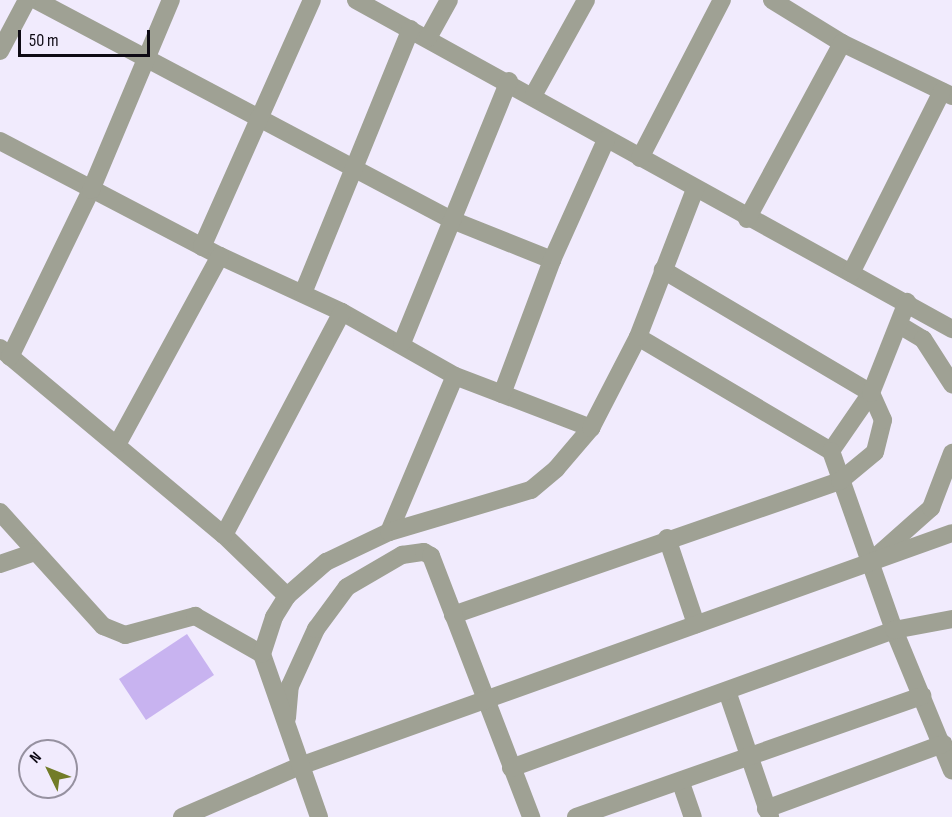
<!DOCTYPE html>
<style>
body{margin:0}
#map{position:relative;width:952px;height:817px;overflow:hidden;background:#f1ebfd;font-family:"Sofia Sans Condensed",sans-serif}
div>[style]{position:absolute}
.green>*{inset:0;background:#c8b3f0}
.street>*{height:18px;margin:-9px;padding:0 9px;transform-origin:9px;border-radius:9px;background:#9fa194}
span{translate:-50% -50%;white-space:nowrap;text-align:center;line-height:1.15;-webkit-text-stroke:4.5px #f1ebfd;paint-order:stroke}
.north{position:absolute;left:18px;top:739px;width:60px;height:60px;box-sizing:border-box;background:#f1ebfd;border:2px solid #9691a0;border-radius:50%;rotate:313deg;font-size:16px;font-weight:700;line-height:24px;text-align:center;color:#0e0a14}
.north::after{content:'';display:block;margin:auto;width:21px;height:27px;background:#727c28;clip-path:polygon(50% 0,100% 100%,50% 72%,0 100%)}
.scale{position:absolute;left:18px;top:30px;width:132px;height:27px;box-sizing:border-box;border:3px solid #0e0a14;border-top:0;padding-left:8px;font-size:18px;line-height:21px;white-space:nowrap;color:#0e0a14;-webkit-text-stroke:4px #f1ebfd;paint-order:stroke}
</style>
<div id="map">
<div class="green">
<i style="clip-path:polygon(187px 634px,214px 675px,146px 720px,119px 679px)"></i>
</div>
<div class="street">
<i style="left:36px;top:0;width:471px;rotate:27.9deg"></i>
<i style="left:452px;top:220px;width:108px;rotate:21.8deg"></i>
<i style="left:356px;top:0;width:681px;rotate:28.9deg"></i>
<i style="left:772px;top:0;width:82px;rotate:31.6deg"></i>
<i style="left:842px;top:43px;width:122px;rotate:25.7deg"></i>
<i style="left:428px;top:38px;width:43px;rotate:-61.1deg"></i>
<i style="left:0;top:51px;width:58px;rotate:-62.1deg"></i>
<i style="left:534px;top:94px;width:107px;rotate:-61deg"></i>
<i style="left:0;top:141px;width:248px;rotate:27.6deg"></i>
<i style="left:220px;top:256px;width:134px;rotate:24.7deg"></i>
<i style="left:342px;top:312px;width:130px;rotate:29.5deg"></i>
<i style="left:455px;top:376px;width:146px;rotate:20.9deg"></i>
<i style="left:640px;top:158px;width:178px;rotate:-62.6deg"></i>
<i style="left:747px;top:219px;width:200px;rotate:-61.6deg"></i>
<i style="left:202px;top:247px;width:270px;rotate:-66deg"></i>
<i style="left:851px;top:273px;width:203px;rotate:-63.4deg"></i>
<i style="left:303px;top:293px;width:285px;rotate:-67.8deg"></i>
<i style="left:901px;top:326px;width:26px;rotate:31deg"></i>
<i style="left:923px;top:339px;width:54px;rotate:57.2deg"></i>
<i style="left:638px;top:337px;width:224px;rotate:30.6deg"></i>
<i style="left:831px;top:451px;width:70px;rotate:-55.4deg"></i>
<i style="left:871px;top:393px;width:242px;rotate:-149.4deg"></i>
<i style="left:402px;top:343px;width:283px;rotate:-67.8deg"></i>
<i style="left:0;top:348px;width:292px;rotate:39.9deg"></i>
<i style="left:224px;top:535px;width:88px;rotate:44.1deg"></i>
<i style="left:10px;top:357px;width:186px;rotate:-64.1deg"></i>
<i style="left:91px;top:190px;width:206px;rotate:-67.2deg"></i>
<i style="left:502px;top:394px;width:143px;rotate:-69.5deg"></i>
<i style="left:552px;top:260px;width:132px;rotate:-65.8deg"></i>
<i style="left:118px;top:443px;width:213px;rotate:-61.4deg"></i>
<i style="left:831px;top:451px;width:190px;rotate:70.6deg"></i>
<i style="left:894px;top:630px;width:152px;rotate:67.6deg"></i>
<i style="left:0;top:512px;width:154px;rotate:47.9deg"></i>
<i style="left:103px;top:626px;width:24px;rotate:22deg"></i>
<i style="left:125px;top:635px;width:73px;rotate:-15.2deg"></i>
<i style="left:195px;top:616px;width:77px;rotate:29.6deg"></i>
<i style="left:389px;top:532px;width:169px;rotate:-67.1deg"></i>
<i style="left:224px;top:535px;width:252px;rotate:-62.1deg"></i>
<i style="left:667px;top:538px;width:91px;rotate:71.4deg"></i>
<i style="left:878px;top:555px;width:71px;rotate:-41.6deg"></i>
<i style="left:931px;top:508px;width:59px;rotate:-69.1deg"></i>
<i style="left:0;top:564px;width:37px;rotate:-19deg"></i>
<i style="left:453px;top:615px;width:410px;rotate:-19.1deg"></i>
<i style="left:840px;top:481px;width:45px;rotate:-39.6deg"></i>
<i style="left:875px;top:452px;width:33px;rotate:-76deg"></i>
<i style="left:883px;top:420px;width:30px;rotate:-114deg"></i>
<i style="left:871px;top:393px;width:98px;rotate:-68.4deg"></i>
<i style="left:728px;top:694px;width:130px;rotate:71.1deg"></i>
<i style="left:287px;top:718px;width:32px;rotate:-85deg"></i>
<i style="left:290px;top:686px;width:63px;rotate:-65.5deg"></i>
<i style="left:316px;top:629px;width:52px;rotate:-53.6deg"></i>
<i style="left:347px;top:587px;width:64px;rotate:-30.2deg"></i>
<i style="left:402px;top:555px;width:22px;rotate:-8deg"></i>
<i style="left:424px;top:552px;width:8px;rotate:30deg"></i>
<i style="left:431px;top:556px;width:280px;rotate:69deg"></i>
<i style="left:511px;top:768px;width:407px;rotate:-19.8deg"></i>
<i style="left:894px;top:630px;width:59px;rotate:-10.7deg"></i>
<i style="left:681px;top:783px;width:36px;rotate:71deg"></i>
<i style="left:766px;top:809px;width:189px;rotate:-20.2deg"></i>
<i style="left:182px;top:817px;width:129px;rotate:-23.4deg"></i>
<i style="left:300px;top:766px;width:692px;rotate:-19.66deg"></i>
<i style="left:319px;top:817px;width:173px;rotate:-109.3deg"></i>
<i style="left:262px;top:654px;width:39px;rotate:-72deg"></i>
<i style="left:274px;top:617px;width:25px;rotate:-58deg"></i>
<i style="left:287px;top:596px;width:52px;rotate:-41.1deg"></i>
<i style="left:326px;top:562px;width:70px;rotate:-25.5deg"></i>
<i style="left:389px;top:532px;width:148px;rotate:-16.5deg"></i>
<i style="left:531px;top:490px;width:33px;rotate:-40deg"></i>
<i style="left:556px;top:469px;width:54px;rotate:-49.5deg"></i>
<i style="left:591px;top:428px;width:102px;rotate:-62.7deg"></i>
<i style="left:638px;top:337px;width:159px;rotate:-68.9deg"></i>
<i style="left:576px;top:817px;width:367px;rotate:-19.3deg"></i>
</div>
<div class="north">N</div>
<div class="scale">50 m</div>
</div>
